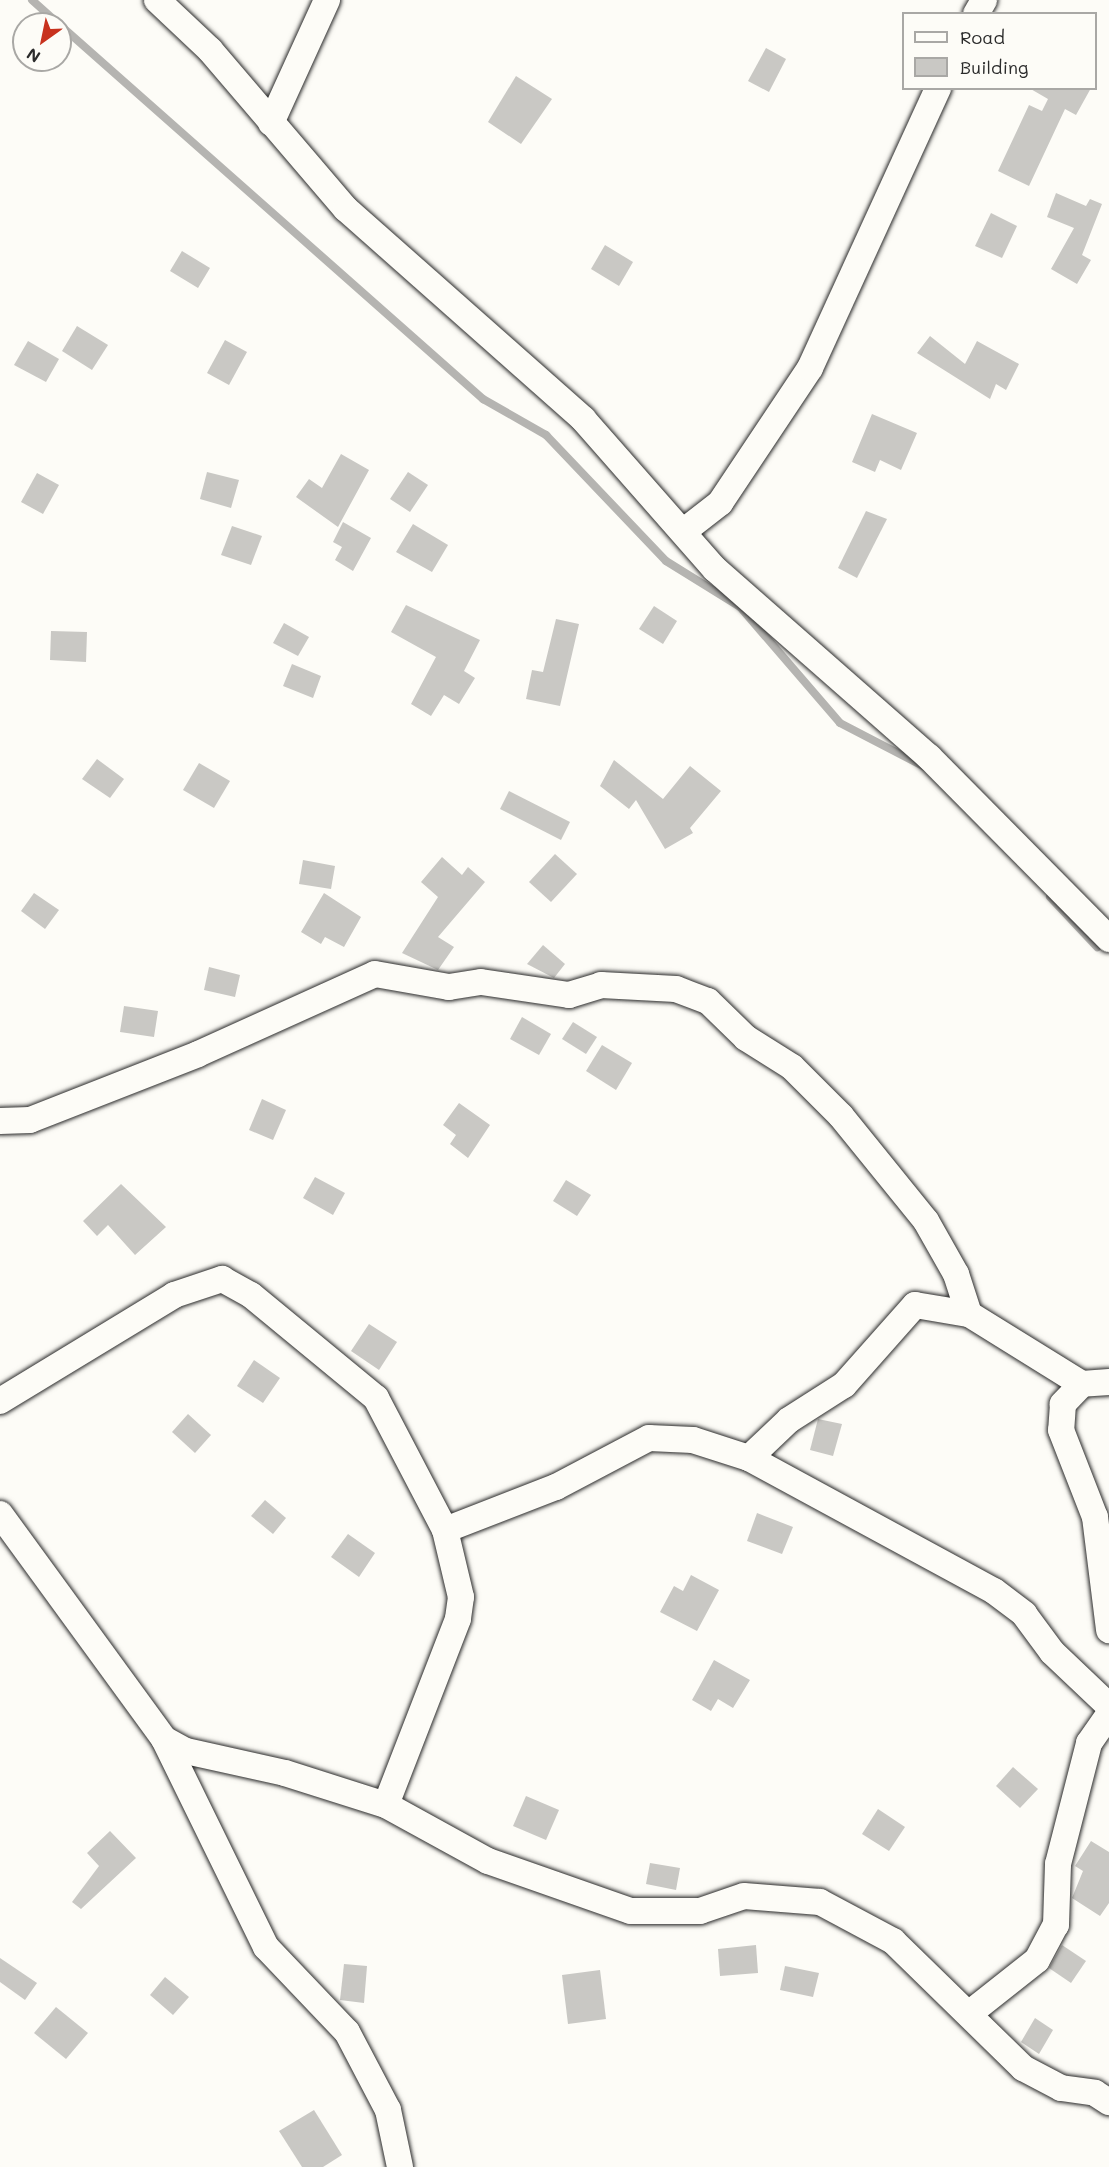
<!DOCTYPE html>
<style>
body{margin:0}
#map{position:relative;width:1109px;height:2167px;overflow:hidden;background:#fdfcf7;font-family:Mali,sans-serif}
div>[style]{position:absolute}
.stream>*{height:8px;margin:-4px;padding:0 4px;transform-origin:4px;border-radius:4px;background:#b5b4b1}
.building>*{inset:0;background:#c9c8c4}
.roads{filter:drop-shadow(0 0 2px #2b2b2b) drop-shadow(0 0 2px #2b2b2b)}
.street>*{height:26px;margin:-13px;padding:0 13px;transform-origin:13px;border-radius:13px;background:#fdfcf7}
span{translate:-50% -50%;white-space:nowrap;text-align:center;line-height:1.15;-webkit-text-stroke:4.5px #fdfcf7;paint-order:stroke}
.legend{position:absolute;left:902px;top:12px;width:195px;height:78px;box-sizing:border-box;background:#fdfcf7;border:2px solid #a9a8a5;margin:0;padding:8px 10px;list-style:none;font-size:18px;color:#2b2b2b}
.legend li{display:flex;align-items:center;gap:12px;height:30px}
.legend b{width:30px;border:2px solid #a9a8a5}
.north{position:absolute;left:12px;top:12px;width:60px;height:60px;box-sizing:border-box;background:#fdfcf7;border:2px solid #a9a8a5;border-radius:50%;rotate:213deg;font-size:16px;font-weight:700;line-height:24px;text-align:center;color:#2b2b2b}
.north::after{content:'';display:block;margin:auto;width:21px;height:27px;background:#c8321e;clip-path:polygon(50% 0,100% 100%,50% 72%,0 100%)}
</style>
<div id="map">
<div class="stream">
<i style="left:32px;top:0;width:36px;rotate:42deg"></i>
<i style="left:60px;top:25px;width:565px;rotate:41.48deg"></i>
<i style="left:483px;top:399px;width:73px;rotate:29.7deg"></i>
<i style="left:546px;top:435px;width:174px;rotate:46.4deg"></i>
<i style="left:666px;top:561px;width:87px;rotate:31.9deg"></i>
<i style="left:740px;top:607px;width:153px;rotate:49.2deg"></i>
<i style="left:840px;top:723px;width:96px;rotate:27.4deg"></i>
<i style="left:1050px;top:897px;width:69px;rotate:46.8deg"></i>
</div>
<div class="building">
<i style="clip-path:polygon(766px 48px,786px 59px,769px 92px,748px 81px)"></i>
<i style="clip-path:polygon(516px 76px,552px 99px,521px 144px,488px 122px)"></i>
<i style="clip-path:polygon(1029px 88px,1091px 88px,1076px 115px,1065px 109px,1029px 186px,998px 171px,1029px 105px,1042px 111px,1048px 99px)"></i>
<i style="clip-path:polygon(1056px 193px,1086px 206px,1090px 199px,1102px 204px,1082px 255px,1091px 260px,1077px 284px,1051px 269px,1074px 228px,1047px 217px)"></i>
<i style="clip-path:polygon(991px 213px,1017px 226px,1002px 258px,975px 246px)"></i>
<i style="clip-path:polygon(605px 245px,633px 262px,619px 286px,591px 269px)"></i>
<i style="clip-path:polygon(182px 251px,210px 268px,198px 288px,170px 271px)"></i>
<i style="clip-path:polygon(77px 326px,108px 345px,92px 370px,62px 351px)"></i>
<i style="clip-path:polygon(930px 336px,965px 364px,977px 341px,1019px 364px,1006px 390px,996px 384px,990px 399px,917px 353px)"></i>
<i style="clip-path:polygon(225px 340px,247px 352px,229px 385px,207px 373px)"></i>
<i style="clip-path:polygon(28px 341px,59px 359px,46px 382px,14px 365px)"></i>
<i style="clip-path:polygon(872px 414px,917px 433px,901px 470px,880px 460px,875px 472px,852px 462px)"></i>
<i style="clip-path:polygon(341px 454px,369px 470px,338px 527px,296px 497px,309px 479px,322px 488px)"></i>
<i style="clip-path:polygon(207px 472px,239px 480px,231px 508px,200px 499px)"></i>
<i style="clip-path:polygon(408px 472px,428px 485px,410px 512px,390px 499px)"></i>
<i style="clip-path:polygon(37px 473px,59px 485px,43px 514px,21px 502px)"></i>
<i style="clip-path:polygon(866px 511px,887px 519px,857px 578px,838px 568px)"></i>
<i style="clip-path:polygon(343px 522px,371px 538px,353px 571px,335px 560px,342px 547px,333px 542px)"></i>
<i style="clip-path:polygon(413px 524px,448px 545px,432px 572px,396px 552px)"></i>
<i style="clip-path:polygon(232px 526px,262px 536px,251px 565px,221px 555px)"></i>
<i style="clip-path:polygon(406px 605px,480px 640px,464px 671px,475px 678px,459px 704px,444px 695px,431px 716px,411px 704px,436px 657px,391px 632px)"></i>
<i style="clip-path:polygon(654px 606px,677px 621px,663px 644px,639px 629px)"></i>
<i style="clip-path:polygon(556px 619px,579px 624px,560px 706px,526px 699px,532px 670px,543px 672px)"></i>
<i style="clip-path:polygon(284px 623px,309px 637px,298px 656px,273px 643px)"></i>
<i style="clip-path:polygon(51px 631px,87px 632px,86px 662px,50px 660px)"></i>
<i style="clip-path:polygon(292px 664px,321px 676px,313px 698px,283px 686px)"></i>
<i style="clip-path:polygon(97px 759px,124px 779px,110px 798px,82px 779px)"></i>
<i style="clip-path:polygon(614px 760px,663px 799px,690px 766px,721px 791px,690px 828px,693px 833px,665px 849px,636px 800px,629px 809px,600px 786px)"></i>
<i style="clip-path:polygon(199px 763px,230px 781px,214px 808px,183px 790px)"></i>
<i style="clip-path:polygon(509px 791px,570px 822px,561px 840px,500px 809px)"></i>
<i style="clip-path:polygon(555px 854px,577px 874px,551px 902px,529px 882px)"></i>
<i style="clip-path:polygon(442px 857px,462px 875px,468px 867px,485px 882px,438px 937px,454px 947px,438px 970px,402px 953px,438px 897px,421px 882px)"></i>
<i style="clip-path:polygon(303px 860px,335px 866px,331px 889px,299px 884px)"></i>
<i style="clip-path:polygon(34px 893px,59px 910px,45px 929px,21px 911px)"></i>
<i style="clip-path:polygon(324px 893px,361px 917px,344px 947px,325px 937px,321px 944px,301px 932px)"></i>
<i style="clip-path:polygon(543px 945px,565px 964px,554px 978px,527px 964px)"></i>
<i style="clip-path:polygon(209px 967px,240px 975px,235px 997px,204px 990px)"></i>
<i style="clip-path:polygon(124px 1006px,158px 1011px,154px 1037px,120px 1032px)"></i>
<i style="clip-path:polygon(522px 1017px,551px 1034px,539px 1055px,510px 1039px)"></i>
<i style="clip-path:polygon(573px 1022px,597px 1037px,586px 1054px,562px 1039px)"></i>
<i style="clip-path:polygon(602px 1045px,632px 1063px,616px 1090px,586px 1071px)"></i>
<i style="clip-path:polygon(262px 1099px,286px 1110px,273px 1140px,249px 1130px)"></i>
<i style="clip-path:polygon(459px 1103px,490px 1125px,468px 1158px,450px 1144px,456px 1135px,443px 1125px)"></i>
<i style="clip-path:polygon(315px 1177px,345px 1193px,333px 1215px,303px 1198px)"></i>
<i style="clip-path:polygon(566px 1180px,591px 1195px,577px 1216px,553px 1201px)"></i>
<i style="clip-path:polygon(121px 1184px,166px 1227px,135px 1255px,108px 1225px,97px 1236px,83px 1221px)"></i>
<i style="clip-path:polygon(369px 1324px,397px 1342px,379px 1370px,351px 1351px)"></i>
<i style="clip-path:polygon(254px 1360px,280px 1378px,263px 1403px,237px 1386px)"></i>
<i style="clip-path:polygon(188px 1414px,211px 1435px,195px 1453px,172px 1432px)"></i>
<i style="clip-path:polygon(818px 1419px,842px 1424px,833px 1456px,810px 1450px)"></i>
<i style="clip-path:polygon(265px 1500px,286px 1518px,273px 1534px,251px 1516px)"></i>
<i style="clip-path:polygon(757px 1513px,793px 1527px,782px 1554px,747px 1541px)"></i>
<i style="clip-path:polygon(348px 1534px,375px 1553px,359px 1577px,331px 1557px)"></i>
<i style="clip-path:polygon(691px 1575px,719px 1590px,697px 1631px,660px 1612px,674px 1586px,683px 1591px)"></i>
<i style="clip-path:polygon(714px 1660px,750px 1680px,733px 1708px,718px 1699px,711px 1711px,692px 1700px)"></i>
<i style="clip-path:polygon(1013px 1767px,1038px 1789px,1020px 1808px,996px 1786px)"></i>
<i style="clip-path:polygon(526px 1796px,559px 1810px,546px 1840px,513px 1826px)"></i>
<i style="clip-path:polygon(878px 1809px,905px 1827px,889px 1851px,862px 1834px)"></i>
<i style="clip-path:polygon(110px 1831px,136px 1858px,81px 1909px,72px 1902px,99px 1866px,87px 1853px)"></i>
<i style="clip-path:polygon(1091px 1841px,1109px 1852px,1109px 1903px,1100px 1916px,1072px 1898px,1083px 1871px,1075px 1866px)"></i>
<i style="clip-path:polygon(650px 1863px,680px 1868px,676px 1890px,646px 1884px)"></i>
<i style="clip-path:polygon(756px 1945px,758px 1973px,720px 1976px,718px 1949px)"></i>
<i style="clip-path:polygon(1062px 1945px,1086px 1961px,1071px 1983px,1049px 1968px)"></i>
<i style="clip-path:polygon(0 1958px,37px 1983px,25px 2000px,0 1982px)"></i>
<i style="clip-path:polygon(344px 1964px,367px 1966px,364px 2003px,340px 2000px)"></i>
<i style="clip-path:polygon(785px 1966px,819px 1973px,813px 1997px,780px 1990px)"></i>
<i style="clip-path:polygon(600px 1970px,606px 2019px,568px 2024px,562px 1975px)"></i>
<i style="clip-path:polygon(165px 1977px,189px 1997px,173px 2015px,150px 1995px)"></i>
<i style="clip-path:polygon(56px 2007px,88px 2033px,66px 2059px,34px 2033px)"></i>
<i style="clip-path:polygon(1035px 2018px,1053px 2030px,1039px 2054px,1021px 2042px)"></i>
<i style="clip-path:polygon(314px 2110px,342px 2155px,323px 2167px,302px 2167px,279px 2131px)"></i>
</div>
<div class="roads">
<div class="street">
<i style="left:157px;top:0;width:73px;rotate:43.3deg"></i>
<i style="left:210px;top:50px;width:209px;rotate:49.5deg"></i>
<i style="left:346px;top:209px;width:317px;rotate:41.5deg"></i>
<i style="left:583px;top:419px;width:200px;rotate:48.7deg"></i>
<i style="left:715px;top:569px;width:285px;rotate:41.3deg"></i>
<i style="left:929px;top:757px;width:256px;rotate:45.3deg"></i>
<i style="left:976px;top:14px;width:16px;rotate:-60deg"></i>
<i style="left:271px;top:123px;width:135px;rotate:-65.5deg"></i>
<i style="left:684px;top:531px;width:46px;rotate:-37.9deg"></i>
<i style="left:720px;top:503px;width:162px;rotate:-56.3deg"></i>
<i style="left:810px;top:368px;width:308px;rotate:-65.4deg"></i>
<i style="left:0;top:1121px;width:30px;rotate:-2deg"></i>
<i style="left:30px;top:1120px;width:180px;rotate:-21.4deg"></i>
<i style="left:198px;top:1054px;width:194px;rotate:-24.3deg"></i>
<i style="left:375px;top:974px;width:75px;rotate:10deg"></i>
<i style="left:449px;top:987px;width:32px;rotate:-9deg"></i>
<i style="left:481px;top:982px;width:89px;rotate:8.4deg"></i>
<i style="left:569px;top:995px;width:34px;rotate:-17deg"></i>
<i style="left:601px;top:985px;width:75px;rotate:3.1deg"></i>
<i style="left:676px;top:989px;width:34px;rotate:21deg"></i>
<i style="left:708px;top:1001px;width:53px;rotate:44.2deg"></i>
<i style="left:746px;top:1038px;width:54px;rotate:32.2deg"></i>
<i style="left:792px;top:1067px;width:69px;rotate:45deg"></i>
<i style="left:841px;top:1116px;width:135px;rotate:51deg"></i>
<i style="left:926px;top:1221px;width:61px;rotate:60.5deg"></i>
<i style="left:956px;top:1274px;width:42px;rotate:72deg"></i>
<i style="left:1109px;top:1382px;width:27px;rotate:176deg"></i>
<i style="left:1082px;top:1384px;width:28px;rotate:134deg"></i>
<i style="left:1063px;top:1404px;width:26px;rotate:94deg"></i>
<i style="left:1061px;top:1430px;width:93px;rotate:68.7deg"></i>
<i style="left:1095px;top:1517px;width:114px;rotate:82.9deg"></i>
<i style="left:0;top:1401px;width:204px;rotate:-31.3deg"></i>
<i style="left:174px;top:1295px;width:51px;rotate:-18.4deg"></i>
<i style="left:222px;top:1279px;width:33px;rotate:29deg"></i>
<i style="left:251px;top:1295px;width:162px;rotate:39.5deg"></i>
<i style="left:376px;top:1398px;width:149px;rotate:62.4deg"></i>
<i style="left:445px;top:1530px;width:69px;rotate:76.6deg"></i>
<i style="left:461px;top:1597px;width:22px;rotate:98deg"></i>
<i style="left:458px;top:1619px;width:199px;rotate:111.2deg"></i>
<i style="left:749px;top:1458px;width:55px;rotate:-43.5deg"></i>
<i style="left:789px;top:1420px;width:65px;rotate:-32.5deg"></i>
<i style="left:844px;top:1385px;width:107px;rotate:-48.4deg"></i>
<i style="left:915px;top:1305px;width:55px;rotate:9.5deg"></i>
<i style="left:969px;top:1314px;width:133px;rotate:31.8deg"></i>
<i style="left:0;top:1514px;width:278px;rotate:53.9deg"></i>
<i style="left:164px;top:1739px;width:232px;rotate:63.9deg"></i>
<i style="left:266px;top:1947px;width:117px;rotate:46.4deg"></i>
<i style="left:347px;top:2032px;width:88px;rotate:62.3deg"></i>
<i style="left:388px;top:2110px;width:58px;rotate:78.1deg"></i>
<i style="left:445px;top:1530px;width:119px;rotate:-21.2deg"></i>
<i style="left:556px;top:1487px;width:105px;rotate:-27.8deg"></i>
<i style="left:649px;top:1438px;width:44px;rotate:2.6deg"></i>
<i style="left:693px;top:1440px;width:59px;rotate:17.8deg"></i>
<i style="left:749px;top:1458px;width:279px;rotate:28.5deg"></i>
<i style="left:994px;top:1591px;width:38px;rotate:37deg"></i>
<i style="left:1024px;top:1614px;width:47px;rotate:53.6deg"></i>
<i style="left:1052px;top:1652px;width:79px;rotate:43.5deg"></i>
<i style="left:164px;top:1739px;width:25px;rotate:29deg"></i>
<i style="left:186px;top:1751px;width:101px;rotate:12.5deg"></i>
<i style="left:285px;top:1773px;width:106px;rotate:17.6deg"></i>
<i style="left:386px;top:1805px;width:116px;rotate:28.8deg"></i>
<i style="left:488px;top:1861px;width:151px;rotate:19.3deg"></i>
<i style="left:631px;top:1911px;width:69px"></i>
<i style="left:700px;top:1911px;width:46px;rotate:-18.8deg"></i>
<i style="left:744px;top:1896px;width:76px;rotate:4.5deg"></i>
<i style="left:820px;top:1902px;width:83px;rotate:28.1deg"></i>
<i style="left:893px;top:1941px;width:182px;rotate:44.3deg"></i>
<i style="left:1023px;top:2068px;width:43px;rotate:27.8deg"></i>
<i style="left:1061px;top:2088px;width:34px;rotate:8deg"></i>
<i style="left:1095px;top:2093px;width:17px;rotate:33deg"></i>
<i style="left:970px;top:2013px;width:85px;rotate:-38.3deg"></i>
<i style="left:1037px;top:1960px;width:40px;rotate:-62deg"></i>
<i style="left:1056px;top:1925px;width:61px;rotate:-88.1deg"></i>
<i style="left:1058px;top:1864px;width:125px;rotate:-75.6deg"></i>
<i style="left:1089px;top:1743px;width:35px;rotate:-55deg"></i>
</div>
</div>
<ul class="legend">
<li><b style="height:8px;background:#fdfcf7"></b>Road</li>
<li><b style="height:16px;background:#c9c8c4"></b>Building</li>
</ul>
<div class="north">N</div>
</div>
